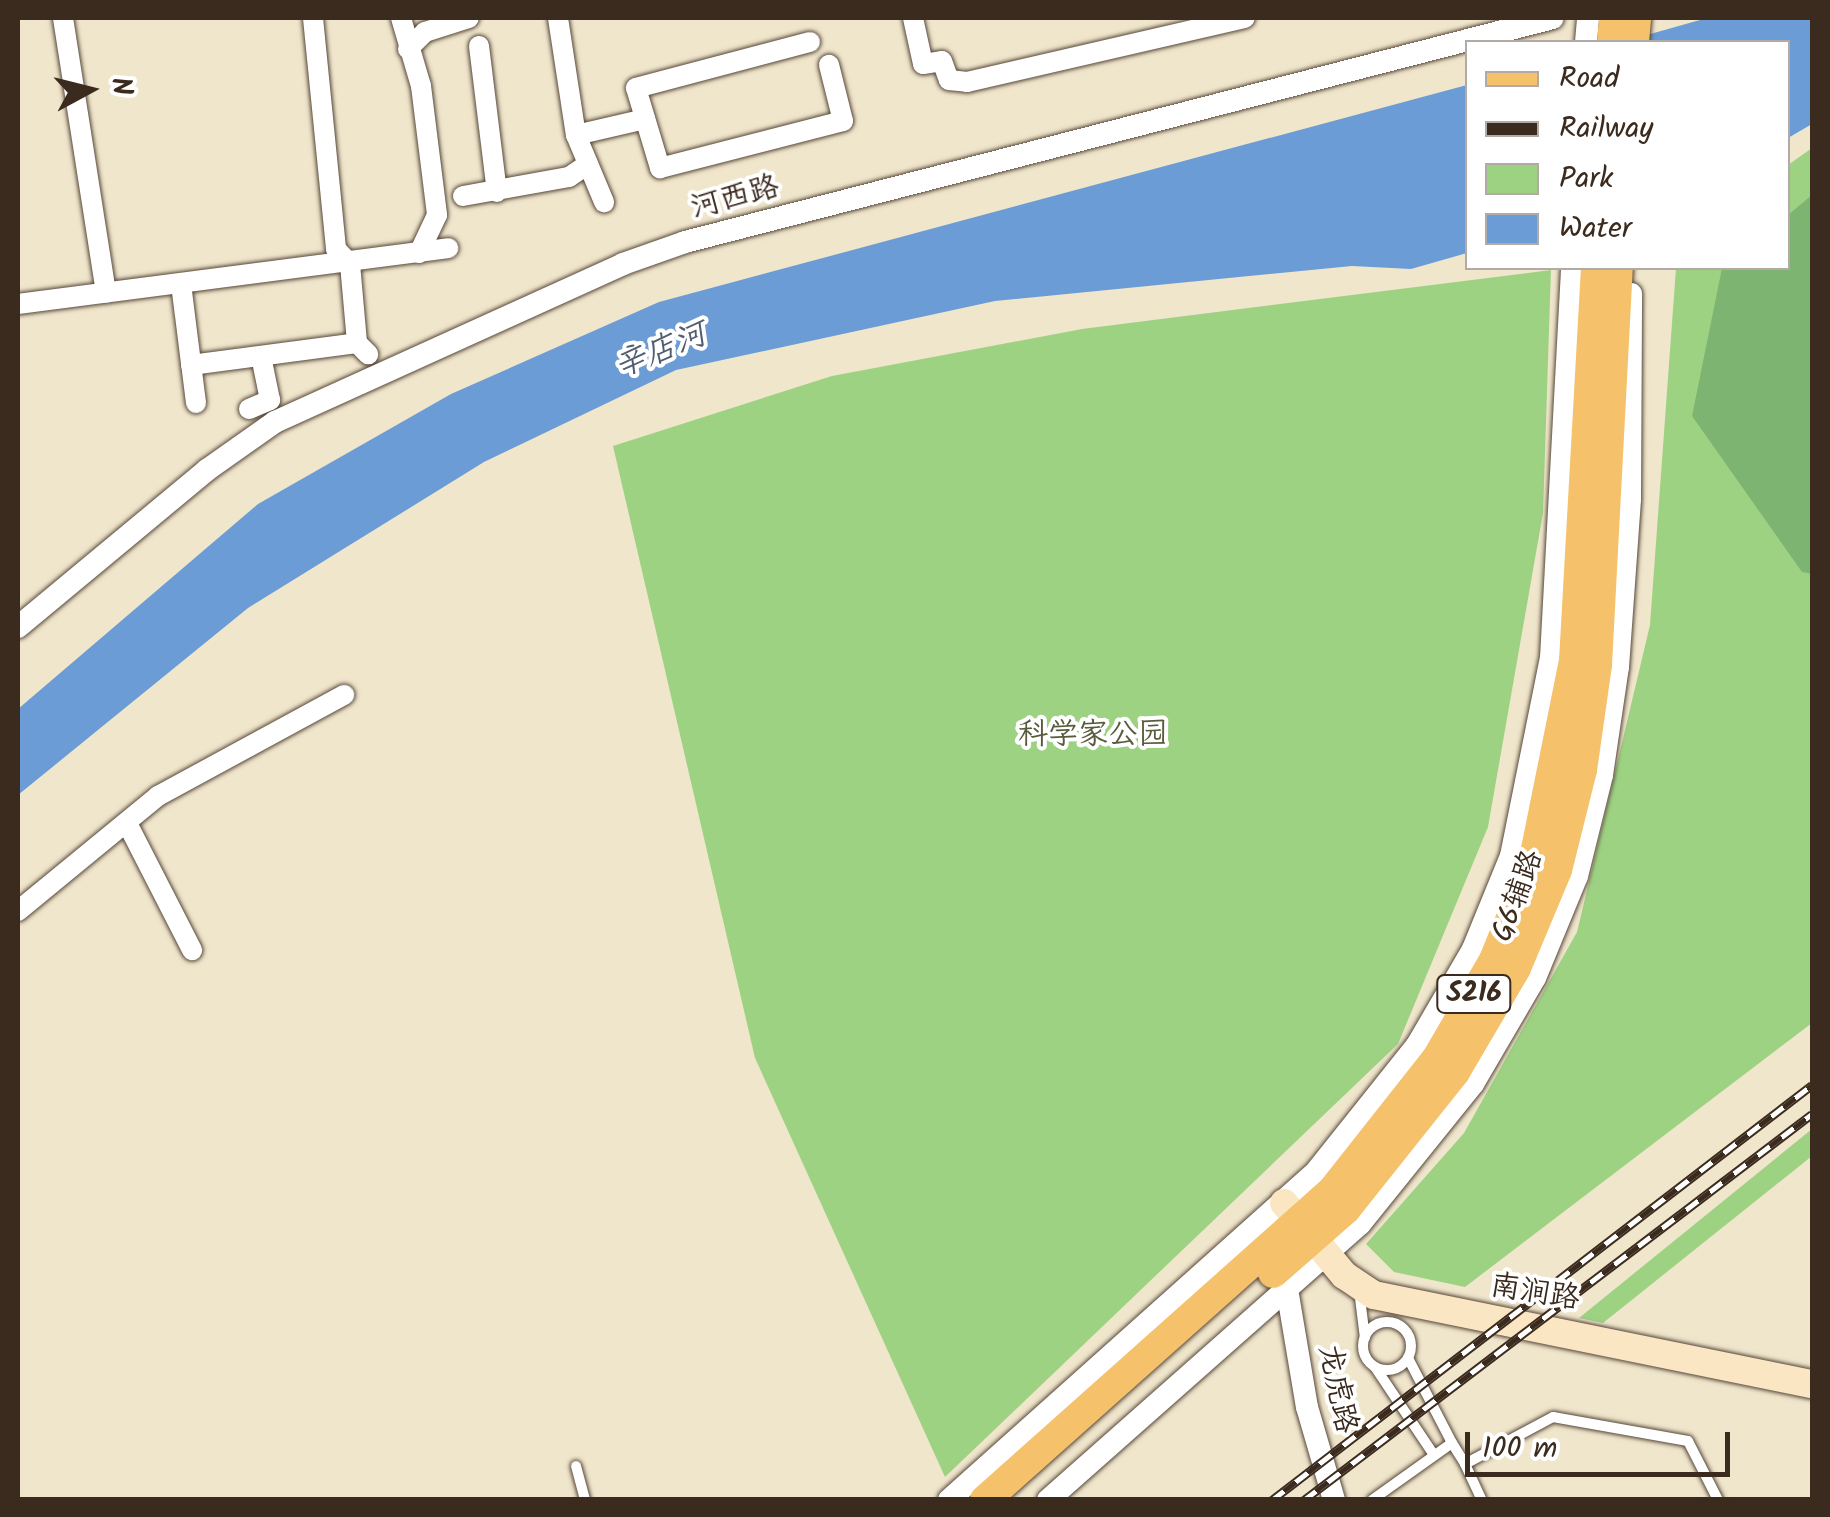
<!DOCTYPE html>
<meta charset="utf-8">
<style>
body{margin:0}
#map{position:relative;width:1830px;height:1517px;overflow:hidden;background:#f0e6cc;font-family:Kalam,"LXGW WenKai TC",sans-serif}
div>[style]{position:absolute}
.green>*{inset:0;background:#9ed283}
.forest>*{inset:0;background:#7eb471}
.water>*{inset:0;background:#6b9cd5}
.roads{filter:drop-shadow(0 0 2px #564638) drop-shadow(0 0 2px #564638)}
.service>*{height:10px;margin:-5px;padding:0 5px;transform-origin:5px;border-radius:5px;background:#fff}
.service>.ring{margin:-5px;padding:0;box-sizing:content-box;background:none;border:10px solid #fff;border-radius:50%}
.minor>*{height:20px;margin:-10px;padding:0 10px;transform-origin:10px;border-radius:10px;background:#fff}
.tertiary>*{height:22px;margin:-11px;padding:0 11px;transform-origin:11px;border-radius:11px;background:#fff}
.secondary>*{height:28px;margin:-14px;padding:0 14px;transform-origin:14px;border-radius:14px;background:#fbe6c4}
.primary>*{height:30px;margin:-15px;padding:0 15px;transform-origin:15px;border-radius:15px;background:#f5c16b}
.rail>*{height:9px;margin-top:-4.5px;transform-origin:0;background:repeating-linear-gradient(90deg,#fff 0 15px,#3b2a1e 0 30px);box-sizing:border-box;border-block:2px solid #3b2a1e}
span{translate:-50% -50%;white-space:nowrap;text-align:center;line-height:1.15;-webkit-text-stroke:8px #fff;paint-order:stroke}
.shield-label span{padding:2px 8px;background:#fff;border:2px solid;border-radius:8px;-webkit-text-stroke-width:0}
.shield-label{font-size:28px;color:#3b2a1e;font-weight:700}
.street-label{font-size:30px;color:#3b2a1e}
.park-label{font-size:30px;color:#595c3c}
.water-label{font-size:32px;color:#515d70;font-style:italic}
.frame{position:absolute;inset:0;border:20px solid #3b2a1e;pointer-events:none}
.legend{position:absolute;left:1465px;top:40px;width:325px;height:230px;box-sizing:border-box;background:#fff;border:2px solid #b1aaa5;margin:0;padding:12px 18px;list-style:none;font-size:30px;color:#3b2a1e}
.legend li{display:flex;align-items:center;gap:20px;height:50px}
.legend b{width:50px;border:2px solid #b1aaa5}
.north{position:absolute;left:40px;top:40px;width:100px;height:100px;-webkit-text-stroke:8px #fff;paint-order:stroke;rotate:83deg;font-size:28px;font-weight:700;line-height:40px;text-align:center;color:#3b2a1e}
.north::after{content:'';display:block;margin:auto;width:35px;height:45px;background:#3b2a1e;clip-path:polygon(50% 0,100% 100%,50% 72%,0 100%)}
.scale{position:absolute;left:1465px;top:1432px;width:265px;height:45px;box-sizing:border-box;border:5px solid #3b2a1e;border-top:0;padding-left:12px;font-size:30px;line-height:35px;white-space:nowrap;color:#3b2a1e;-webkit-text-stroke:8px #fff;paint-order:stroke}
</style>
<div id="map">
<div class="green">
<i style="clip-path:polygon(1812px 148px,1812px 1023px,1465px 1287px,1394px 1272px,1366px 1244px,1464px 1133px,1577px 932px,1650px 625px,1676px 268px,1788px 268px,1788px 165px)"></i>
<i style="clip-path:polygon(1551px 270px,1543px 513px,1488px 827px,1398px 1044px,945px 1477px,755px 1058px,613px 446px,832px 376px,1082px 329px)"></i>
<i style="clip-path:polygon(1812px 1129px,1812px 1156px,1603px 1323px,1579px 1318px)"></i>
</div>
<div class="forest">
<i style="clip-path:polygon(1812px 195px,1812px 574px,1802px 572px,1692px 416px,1722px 268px,1788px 268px,1788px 215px)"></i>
</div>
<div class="water">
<i style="clip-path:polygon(1707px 18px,1812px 18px,1812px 124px,1788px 138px,1788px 42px,1622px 42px)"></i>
<i style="clip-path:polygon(1467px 85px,1467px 253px,1411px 269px,1352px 266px,995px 301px,676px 370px,484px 462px,248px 608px,18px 795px,18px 709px,258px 504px,451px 394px,659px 302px)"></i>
</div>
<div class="roads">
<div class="service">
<i style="left:1359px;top:1290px;width:48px;rotate:82.9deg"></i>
<i class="ring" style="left:1363px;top:1322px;width:38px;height:38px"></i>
<i style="left:1408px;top:1358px;width:96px;rotate:62.6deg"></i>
<i style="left:1375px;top:1367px;width:106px;rotate:56.2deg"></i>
<i style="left:1465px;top:1464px;width:40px;rotate:65deg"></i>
<i style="left:576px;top:1466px;width:35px;rotate:75deg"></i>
<i style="left:1372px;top:1500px;width:98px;rotate:-35.5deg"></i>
<i style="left:1452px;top:1443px;width:25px;rotate:58deg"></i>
<i style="left:1465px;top:1464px;width:100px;rotate:-28.1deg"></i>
<i style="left:1553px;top:1417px;width:137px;rotate:10.1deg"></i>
<i style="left:1688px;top:1441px;width:66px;rotate:63deg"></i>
</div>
<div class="minor">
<i style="left:63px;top:18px;width:278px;rotate:81.1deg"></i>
<i style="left:313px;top:18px;width:232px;rotate:84.3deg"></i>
<i style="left:336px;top:249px;width:21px;rotate:47deg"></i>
<i style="left:350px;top:264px;width:79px;rotate:84.9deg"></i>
<i style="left:401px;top:18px;width:71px;rotate:73.6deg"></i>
<i style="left:421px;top:86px;width:130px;rotate:82.9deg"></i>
<i style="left:437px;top:215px;width:42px;rotate:115.3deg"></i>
<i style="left:558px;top:18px;width:118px;rotate:81.3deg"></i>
<i style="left:576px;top:135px;width:73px;rotate:67.3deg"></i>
<i style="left:913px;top:18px;width:47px;rotate:77.7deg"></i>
<i style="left:923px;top:64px;width:19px;rotate:-9deg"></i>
<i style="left:942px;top:61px;width:20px;rotate:70deg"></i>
<i style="left:949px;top:80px;width:18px;rotate:6deg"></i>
<i style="left:967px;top:82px;width:285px;rotate:-13deg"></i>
<i style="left:810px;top:42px;width:180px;rotate:165.2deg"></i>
<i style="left:636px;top:88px;width:84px;rotate:73.3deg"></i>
<i style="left:660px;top:168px;width:189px;rotate:-14.4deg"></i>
<i style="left:843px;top:121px;width:58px;rotate:-104deg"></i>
<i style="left:479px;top:46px;width:147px;rotate:83deg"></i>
<i style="left:408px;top:49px;width:24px;rotate:-45deg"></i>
<i style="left:425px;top:32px;width:46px;rotate:-17.7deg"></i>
<i style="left:576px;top:135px;width:71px;rotate:-13.1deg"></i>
<i style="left:463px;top:196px;width:108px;rotate:-10.2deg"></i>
<i style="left:569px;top:177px;width:23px;rotate:-34deg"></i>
<i style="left:181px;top:284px;width:120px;rotate:82.8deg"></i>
<i style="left:18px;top:304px;width:434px;rotate:-7.4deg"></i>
<i style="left:191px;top:365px;width:167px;rotate:-7.5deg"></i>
<i style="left:357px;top:343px;width:16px;rotate:45deg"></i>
<i style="left:249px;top:409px;width:23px;rotate:-23deg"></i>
<i style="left:270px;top:400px;width:45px;rotate:-101.6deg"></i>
<i style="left:127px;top:823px;width:143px;rotate:62.9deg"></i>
<i style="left:18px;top:911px;width:181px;rotate:-39.4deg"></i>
<i style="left:158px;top:796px;width:212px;rotate:-28.5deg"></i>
</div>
<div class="tertiary">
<i style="left:1586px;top:42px;width:24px;rotate:-85deg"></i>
<i style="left:18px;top:627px;width:246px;rotate:-39.7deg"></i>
<i style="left:207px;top:470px;width:83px;rotate:-35.2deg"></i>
<i style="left:275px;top:422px;width:382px;rotate:-24.4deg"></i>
<i style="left:623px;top:264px;width:66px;rotate:-19.5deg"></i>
<i style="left:685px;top:242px;width:896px;rotate:-14.47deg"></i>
<i style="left:1287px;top:1289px;width:120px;rotate:80.4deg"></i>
<i style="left:1307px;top:1407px;width:97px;rotate:73.8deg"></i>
<i style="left:949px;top:1500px;width:489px;rotate:-41.8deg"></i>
<i style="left:1314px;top:1174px;width:165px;rotate:-51.4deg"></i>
<i style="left:1417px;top:1045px;width:111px;rotate:-59.7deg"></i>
<i style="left:1473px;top:949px;width:100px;rotate:-67.8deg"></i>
<i style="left:1511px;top:856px;width:202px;rotate:-78.6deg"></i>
<i style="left:1551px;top:658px;width:391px;rotate:-86.9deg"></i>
<i style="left:1048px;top:1500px;width:417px;rotate:-41.5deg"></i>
<i style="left:1360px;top:1224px;width:180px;rotate:-51.1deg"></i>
<i style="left:1473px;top:1084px;width:123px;rotate:-59.7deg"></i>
<i style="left:1535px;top:978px;width:110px;rotate:-67.6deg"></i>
<i style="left:1577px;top:876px;width:104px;rotate:-76.1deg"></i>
<i style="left:1602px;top:775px;width:109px;rotate:-81.6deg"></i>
<i style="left:1618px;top:667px;width:168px;rotate:-85.9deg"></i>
<i style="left:1630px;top:499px;width:205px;rotate:-89.7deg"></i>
</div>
<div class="secondary">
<i style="left:1284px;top:1203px;width:94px;rotate:50.2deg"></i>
<i style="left:1344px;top:1275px;width:36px;rotate:34deg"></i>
<i style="left:1374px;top:1295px;width:447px;rotate:11.5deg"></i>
</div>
<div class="primary">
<i style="left:1612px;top:42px;width:24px;rotate:-85deg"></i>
<i style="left:1634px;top:42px;width:24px;rotate:-85deg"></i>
<i style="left:1273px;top:1273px;width:97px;rotate:-41.2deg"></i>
<i style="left:1346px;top:1209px;width:175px;rotate:-51.5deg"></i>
<i style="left:1455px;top:1072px;width:121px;rotate:-59.6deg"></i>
<i style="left:1516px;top:968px;width:106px;rotate:-67.3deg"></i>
<i style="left:1557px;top:870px;width:103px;rotate:-76deg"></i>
<i style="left:1582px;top:770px;width:106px;rotate:-81.9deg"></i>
<i style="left:1597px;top:665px;width:398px;rotate:-87deg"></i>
<i style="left:985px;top:1500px;width:465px;rotate:-41.7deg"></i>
<i style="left:1332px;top:1191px;width:169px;rotate:-51.7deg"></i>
<i style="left:1437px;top:1058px;width:113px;rotate:-59.8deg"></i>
<i style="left:1494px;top:960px;width:104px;rotate:-67.9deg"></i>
<i style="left:1533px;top:864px;width:207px;rotate:-78.6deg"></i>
<i style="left:1574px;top:661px;width:394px;rotate:-86.8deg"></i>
</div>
</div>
<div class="rail">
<i style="left:1272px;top:1500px;width:681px;rotate:-37.54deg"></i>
<i style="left:1304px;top:1500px;width:638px;rotate:-37.23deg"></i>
</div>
<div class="shield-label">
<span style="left:1474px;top:994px">S216</span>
</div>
<div class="street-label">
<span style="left:735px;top:198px;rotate:-15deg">河西路</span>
<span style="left:1518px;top:896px;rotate:-70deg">G6辅路</span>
<span style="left:1535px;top:1293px;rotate:9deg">南涧路</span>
<span style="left:1337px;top:1389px;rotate:78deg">龙虎路</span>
</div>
<div class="park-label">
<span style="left:1093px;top:735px">科学家公园</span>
</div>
<div class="water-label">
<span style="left:661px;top:352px;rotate:-22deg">辛店河</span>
</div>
<div class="frame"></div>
<ul class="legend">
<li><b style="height:12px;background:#f5c16b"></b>Road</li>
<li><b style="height:12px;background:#3b2a1e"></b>Railway</li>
<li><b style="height:28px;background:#9ed283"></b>Park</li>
<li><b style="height:28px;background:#6b9cd5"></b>Water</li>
</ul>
<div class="north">N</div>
<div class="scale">100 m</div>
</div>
